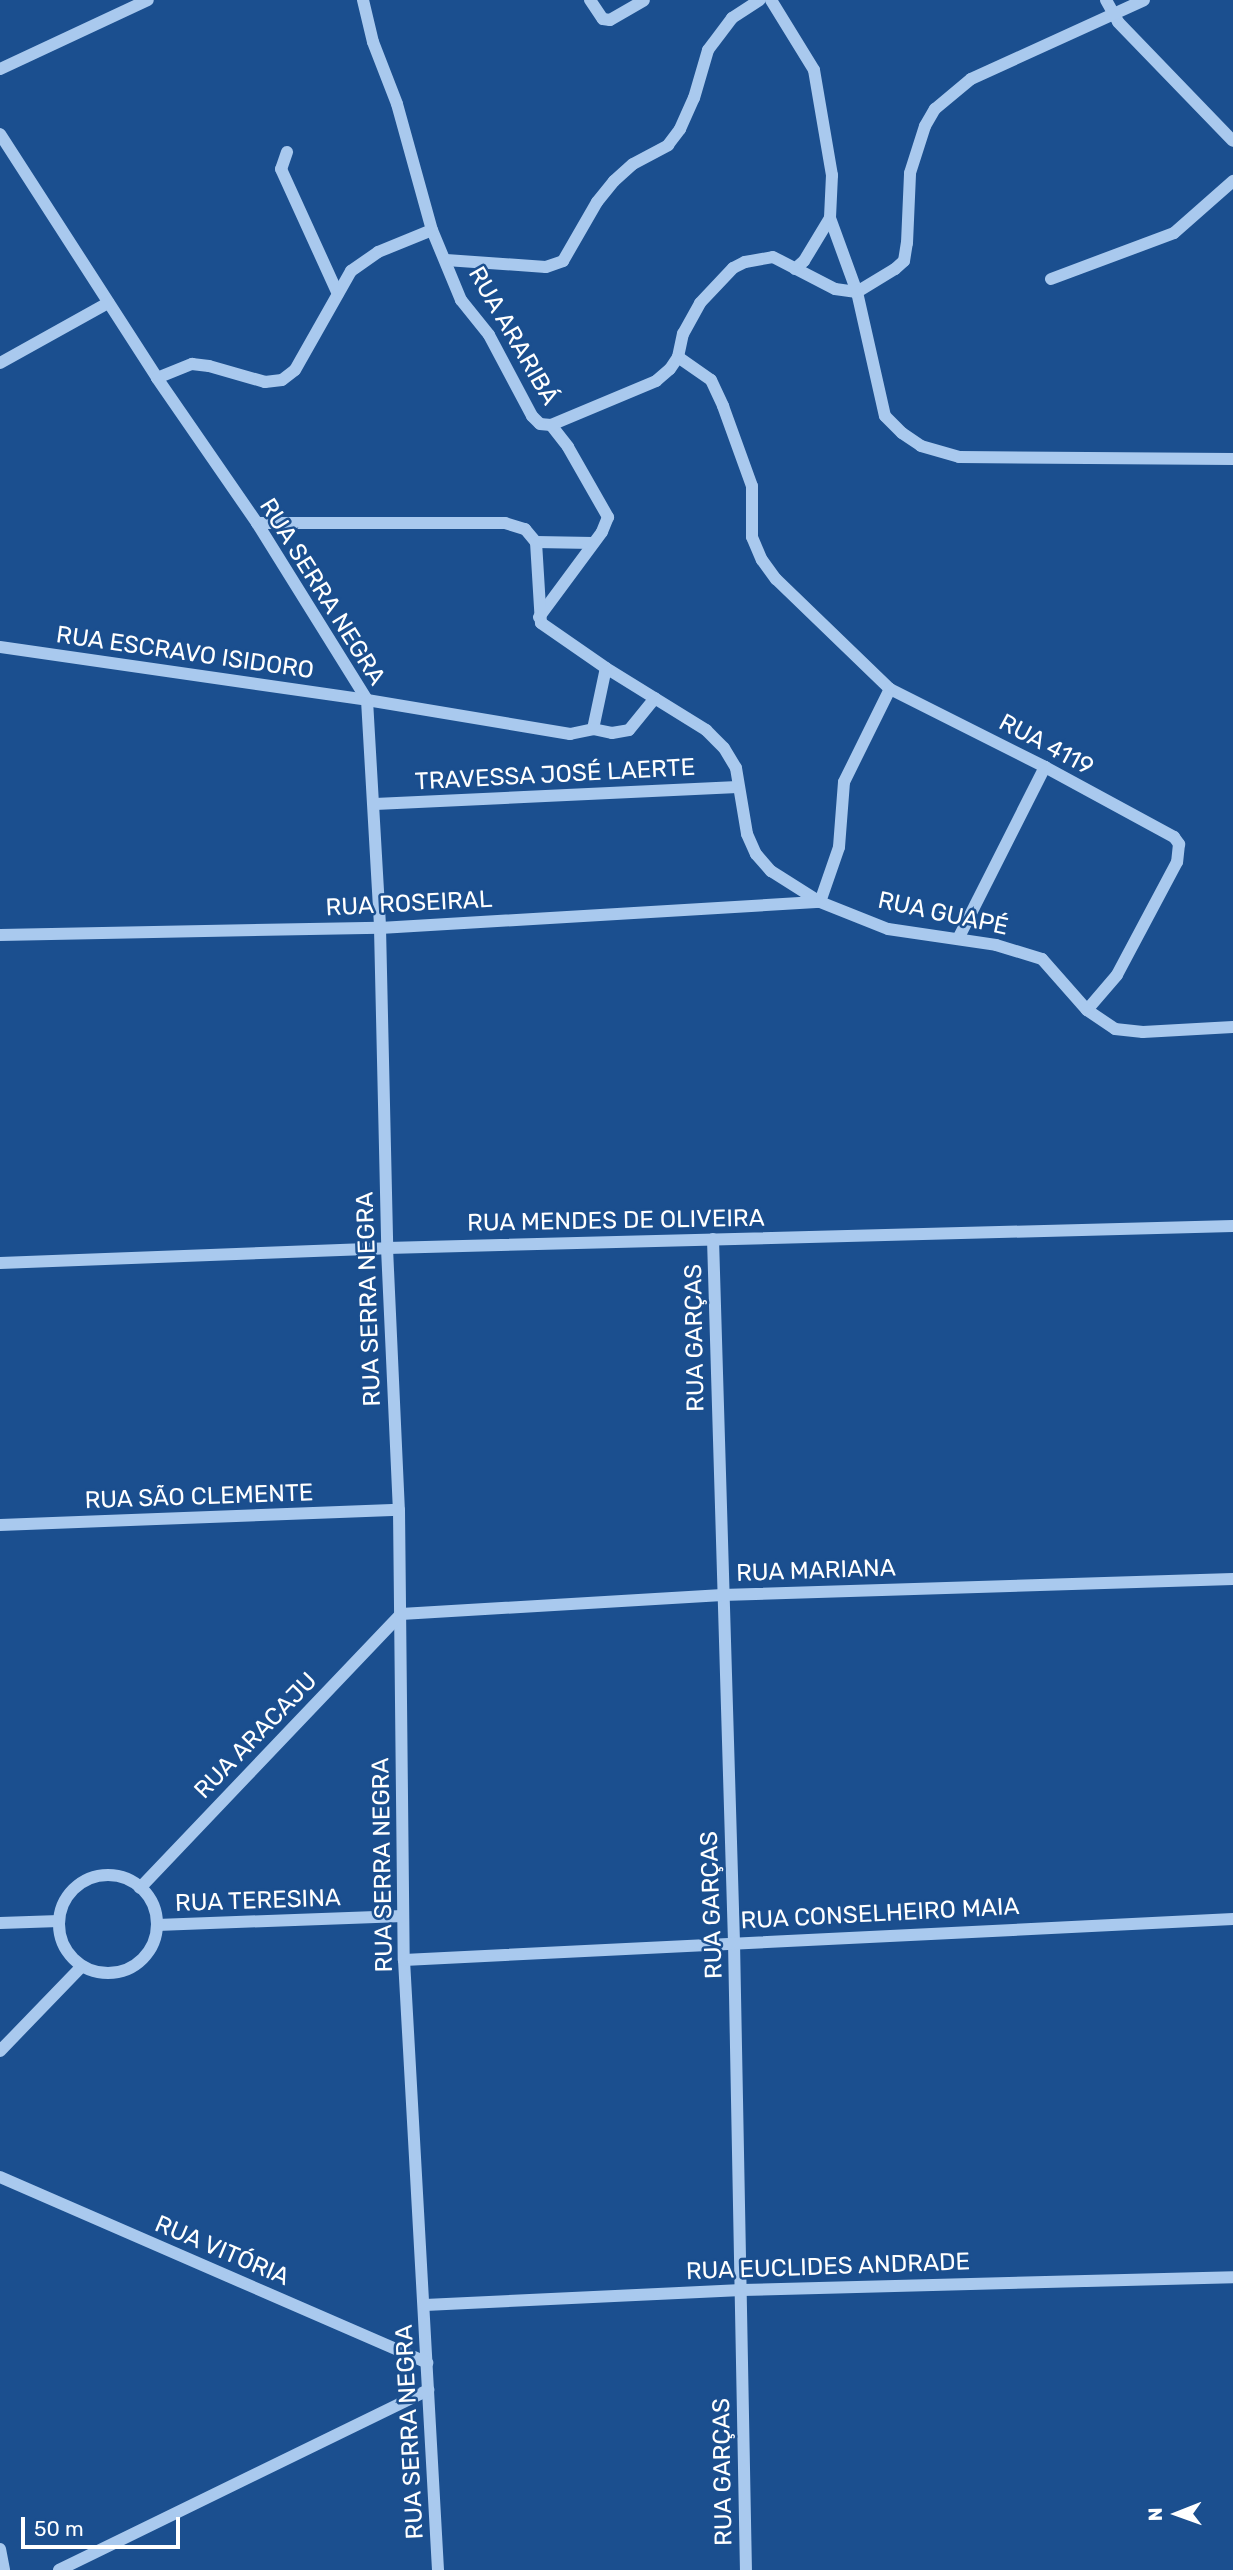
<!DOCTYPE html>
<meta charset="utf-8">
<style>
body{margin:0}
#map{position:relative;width:1233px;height:2570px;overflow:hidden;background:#1b4f8f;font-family:Rubik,sans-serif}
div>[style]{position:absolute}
.minor>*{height:12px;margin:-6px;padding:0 6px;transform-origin:6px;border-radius:6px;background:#a9c9ee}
.minor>.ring{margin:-6px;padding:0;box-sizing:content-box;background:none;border:12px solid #a9c9ee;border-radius:50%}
span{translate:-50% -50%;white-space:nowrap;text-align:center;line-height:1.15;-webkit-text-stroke:5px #1b4f8f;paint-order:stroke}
.street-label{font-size:24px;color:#fff}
.north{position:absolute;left:1142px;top:2479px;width:70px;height:70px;-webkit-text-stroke:5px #1b4f8f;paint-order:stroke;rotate:269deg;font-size:19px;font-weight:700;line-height:28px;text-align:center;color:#fff}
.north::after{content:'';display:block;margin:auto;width:24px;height:32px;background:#fff;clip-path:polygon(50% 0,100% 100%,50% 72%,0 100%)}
.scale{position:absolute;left:21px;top:2517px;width:159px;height:32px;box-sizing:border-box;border:4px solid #fff;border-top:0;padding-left:9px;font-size:21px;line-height:24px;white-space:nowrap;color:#fff;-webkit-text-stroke:5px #1b4f8f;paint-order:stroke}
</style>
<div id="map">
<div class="minor">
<i style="left:363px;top:0;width:43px;rotate:76.6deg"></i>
<i style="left:373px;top:42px;width:66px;rotate:68.8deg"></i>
<i style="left:397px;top:104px;width:131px;rotate:74.5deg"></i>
<i style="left:432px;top:230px;width:76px;rotate:67.5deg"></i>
<i style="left:461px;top:300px;width:45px;rotate:51.3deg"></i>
<i style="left:489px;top:335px;width:92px;rotate:62deg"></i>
<i style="left:532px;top:416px;width:11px;rotate:45deg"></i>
<i style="left:540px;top:424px;width:11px;rotate:5deg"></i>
<i style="left:551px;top:425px;width:28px;rotate:52deg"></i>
<i style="left:568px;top:447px;width:81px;rotate:60.3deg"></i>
<i style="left:608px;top:517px;width:16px;rotate:112deg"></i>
<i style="left:602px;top:532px;width:106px;rotate:126.5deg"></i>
<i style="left:590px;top:0;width:23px;rotate:56deg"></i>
<i style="left:603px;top:19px;width:7px;rotate:8deg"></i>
<i style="left:610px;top:20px;width:39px;rotate:-30deg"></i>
<i style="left:771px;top:0;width:82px;rotate:58.4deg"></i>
<i style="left:814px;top:70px;width:107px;rotate:80.3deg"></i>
<i style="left:832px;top:175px;width:43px;rotate:92.7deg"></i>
<i style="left:830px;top:218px;width:79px;rotate:70deg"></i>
<i style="left:857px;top:292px;width:127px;rotate:77.3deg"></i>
<i style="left:885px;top:416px;width:24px;rotate:45deg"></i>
<i style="left:902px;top:433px;width:23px;rotate:34deg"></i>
<i style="left:921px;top:446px;width:40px;rotate:16deg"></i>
<i style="left:959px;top:457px;width:274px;rotate:0.4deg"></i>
<i style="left:1106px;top:0;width:25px;rotate:61deg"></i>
<i style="left:1118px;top:22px;width:165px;rotate:46deg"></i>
<i style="left:0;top:69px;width:163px;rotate:-25deg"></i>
<i style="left:0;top:134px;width:290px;rotate:57.2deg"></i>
<i style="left:157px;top:378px;width:176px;rotate:55.4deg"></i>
<i style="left:257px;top:523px;width:208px;rotate:58.1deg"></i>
<i style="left:367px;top:700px;width:228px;rotate:86.7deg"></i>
<i style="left:380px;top:928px;width:320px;rotate:88.7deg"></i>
<i style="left:387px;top:1248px;width:262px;rotate:87.4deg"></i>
<i style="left:399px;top:1510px;width:450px;rotate:89.4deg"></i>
<i style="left:404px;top:1960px;width:611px;rotate:86.81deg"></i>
<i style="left:287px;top:152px;width:18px;rotate:109deg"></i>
<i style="left:281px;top:169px;width:137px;rotate:65.5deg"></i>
<i style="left:446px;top:260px;width:100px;rotate:4deg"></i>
<i style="left:546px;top:267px;width:18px;rotate:-19deg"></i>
<i style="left:563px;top:261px;width:68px;rotate:-60deg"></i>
<i style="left:597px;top:202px;width:27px;rotate:-51deg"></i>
<i style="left:614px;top:181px;width:25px;rotate:-42deg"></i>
<i style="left:633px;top:164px;width:40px;rotate:-28deg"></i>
<i style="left:668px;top:145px;width:20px;rotate:-53deg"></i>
<i style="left:680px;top:129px;width:34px;rotate:-66deg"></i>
<i style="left:694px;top:98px;width:50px;rotate:-73.7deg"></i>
<i style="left:708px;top:50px;width:40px;rotate:-53deg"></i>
<i style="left:732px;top:18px;width:33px;rotate:-33deg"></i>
<i style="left:795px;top:269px;width:12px;rotate:-42deg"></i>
<i style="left:804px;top:261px;width:50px;rotate:-58.8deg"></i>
<i style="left:1051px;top:279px;width:131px;rotate:-20.5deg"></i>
<i style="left:1174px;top:233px;width:79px;rotate:-41.4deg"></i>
<i style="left:678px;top:357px;width:40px;rotate:34.9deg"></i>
<i style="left:711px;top:380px;width:29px;rotate:65deg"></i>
<i style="left:723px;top:406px;width:85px;rotate:70.1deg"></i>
<i style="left:752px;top:486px;width:51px;rotate:90deg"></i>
<i style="left:752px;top:537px;width:25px;rotate:67deg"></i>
<i style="left:762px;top:560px;width:24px;rotate:54deg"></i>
<i style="left:776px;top:579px;width:158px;rotate:44deg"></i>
<i style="left:890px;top:689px;width:174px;rotate:26.7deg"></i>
<i style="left:1045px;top:767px;width:147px;rotate:28.5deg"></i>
<i style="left:1174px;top:837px;width:9px;rotate:54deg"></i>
<i style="left:1179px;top:844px;width:18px;rotate:96deg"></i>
<i style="left:1177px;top:862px;width:128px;rotate:118deg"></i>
<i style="left:1117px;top:975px;width:46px;rotate:130.6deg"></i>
<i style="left:0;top:363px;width:124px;rotate:-29.1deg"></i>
<i style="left:157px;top:378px;width:38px;rotate:-22deg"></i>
<i style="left:192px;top:364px;width:17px;rotate:7deg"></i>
<i style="left:209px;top:366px;width:58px;rotate:15.9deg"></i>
<i style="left:265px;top:382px;width:17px;rotate:-7deg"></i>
<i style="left:282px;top:380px;width:16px;rotate:-38deg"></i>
<i style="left:295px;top:370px;width:114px;rotate:-60.5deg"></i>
<i style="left:351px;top:271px;width:33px;rotate:-35deg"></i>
<i style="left:378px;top:252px;width:58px;rotate:-22.2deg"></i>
<i style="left:551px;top:425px;width:114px;rotate:-22.7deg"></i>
<i style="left:656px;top:381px;width:18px;rotate:-41deg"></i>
<i style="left:670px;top:369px;width:14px;rotate:-56deg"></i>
<i style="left:678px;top:357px;width:24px;rotate:-78deg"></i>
<i style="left:683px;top:334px;width:35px;rotate:-61deg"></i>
<i style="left:700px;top:303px;width:48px;rotate:-46.7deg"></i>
<i style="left:733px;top:268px;width:13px;rotate:-27deg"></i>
<i style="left:745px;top:262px;width:28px;rotate:-10deg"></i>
<i style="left:773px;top:257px;width:70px;rotate:27.3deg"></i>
<i style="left:835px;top:289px;width:22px;rotate:8deg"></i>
<i style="left:857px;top:292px;width:44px;rotate:-31.2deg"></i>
<i style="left:895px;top:269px;width:12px;rotate:-42deg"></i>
<i style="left:904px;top:261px;width:18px;rotate:-81deg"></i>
<i style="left:907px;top:243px;width:70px;rotate:-87.5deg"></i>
<i style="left:910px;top:173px;width:49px;rotate:-72.3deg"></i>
<i style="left:925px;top:126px;width:20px;rotate:-60deg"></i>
<i style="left:935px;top:109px;width:47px;rotate:-39.8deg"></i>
<i style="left:971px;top:79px;width:190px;rotate:-24.5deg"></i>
<i style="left:257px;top:523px;width:248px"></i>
<i style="left:505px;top:523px;width:21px;rotate:17deg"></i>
<i style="left:525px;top:529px;width:17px;rotate:50deg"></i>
<i style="left:536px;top:542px;width:57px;rotate:1deg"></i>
<i style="left:536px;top:542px;width:81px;rotate:86.5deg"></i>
<i style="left:541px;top:623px;width:79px;rotate:34.7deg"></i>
<i style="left:606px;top:668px;width:118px;rotate:31.8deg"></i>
<i style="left:706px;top:730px;width:25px;rotate:45deg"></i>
<i style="left:724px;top:748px;width:23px;rotate:59deg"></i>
<i style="left:736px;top:768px;width:67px;rotate:80.5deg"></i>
<i style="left:747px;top:834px;width:22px;rotate:66deg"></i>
<i style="left:756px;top:854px;width:23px;rotate:49deg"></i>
<i style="left:771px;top:871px;width:58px;rotate:32.3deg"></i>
<i style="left:820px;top:902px;width:73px;rotate:21.7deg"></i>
<i style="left:888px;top:929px;width:109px;rotate:8.4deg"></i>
<i style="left:996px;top:945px;width:48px;rotate:16.9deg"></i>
<i style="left:1042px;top:959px;width:68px;rotate:48.6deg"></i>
<i style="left:1087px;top:1010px;width:34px;rotate:34deg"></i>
<i style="left:1115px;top:1029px;width:28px;rotate:6deg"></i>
<i style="left:1143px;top:1032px;width:90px;rotate:-3.2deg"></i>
<i style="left:0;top:647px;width:371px;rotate:8.2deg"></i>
<i style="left:367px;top:700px;width:206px;rotate:9.5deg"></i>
<i style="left:570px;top:734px;width:24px;rotate:-12deg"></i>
<i style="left:593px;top:729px;width:62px;rotate:-78deg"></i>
<i style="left:593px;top:729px;width:19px;rotate:12deg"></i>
<i style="left:612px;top:733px;width:17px;rotate:-10deg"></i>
<i style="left:629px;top:730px;width:41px;rotate:-50.9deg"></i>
<i style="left:375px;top:804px;width:363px;rotate:-2.7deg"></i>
<i style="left:0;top:935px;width:380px;rotate:-1.1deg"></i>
<i style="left:380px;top:928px;width:441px;rotate:-3.4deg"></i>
<i style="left:820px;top:902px;width:58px;rotate:-70.9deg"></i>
<i style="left:839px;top:847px;width:65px;rotate:-85.6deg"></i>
<i style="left:844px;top:782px;width:104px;rotate:-63.7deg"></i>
<i style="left:958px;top:939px;width:193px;rotate:-63.2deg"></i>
<i style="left:713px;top:1239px;width:703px;rotate:88.29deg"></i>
<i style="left:734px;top:1942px;width:628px;rotate:88.91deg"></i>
<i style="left:0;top:1263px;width:387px;rotate:-2.2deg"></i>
<i style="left:387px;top:1248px;width:846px;rotate:-1.49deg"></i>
<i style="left:0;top:1525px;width:399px;rotate:-2.2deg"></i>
<i class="ring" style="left:59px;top:1875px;width:86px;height:86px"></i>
<i style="left:140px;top:1888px;width:378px;rotate:-46.4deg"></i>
<i style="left:401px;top:1614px;width:322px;rotate:-3.4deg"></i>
<i style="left:722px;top:1595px;width:511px;rotate:-1.79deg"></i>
<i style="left:0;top:1923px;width:59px;rotate:-1.9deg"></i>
<i style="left:157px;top:1925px;width:246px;rotate:-2.1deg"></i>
<i style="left:404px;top:1960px;width:830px;rotate:-2.83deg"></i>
<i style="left:0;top:2051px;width:118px;rotate:-46deg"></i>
<i style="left:0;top:2177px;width:466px;rotate:23.5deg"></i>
<i style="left:425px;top:2305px;width:317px;rotate:-2.7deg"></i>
<i style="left:742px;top:2290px;width:491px;rotate:-1.5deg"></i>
<i style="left:0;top:2549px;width:21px;rotate:79deg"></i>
<i style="left:59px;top:2570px;width:411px;rotate:-26deg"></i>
</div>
<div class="street-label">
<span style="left:513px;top:336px;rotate:60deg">RUA ARARIBÁ</span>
<span style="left:322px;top:592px;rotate:58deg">RUA SERRA NEGRA</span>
<span style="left:185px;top:653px;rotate:8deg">RUA ESCRAVO ISIDORO</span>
<span style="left:1046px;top:745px;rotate:28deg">RUA 4119</span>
<span style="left:555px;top:775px;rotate:-3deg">TRAVESSA JOSÉ LAERTE</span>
<span style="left:409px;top:904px;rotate:-3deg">RUA ROSEIRAL</span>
<span style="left:943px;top:914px;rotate:12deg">RUA GUAPÉ</span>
<span style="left:616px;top:1221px;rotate:-1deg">RUA MENDES DE OLIVEIRA</span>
<span style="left:369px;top:1299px;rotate:-92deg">RUA SERRA NEGRA</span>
<span style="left:695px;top:1338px;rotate:-91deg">RUA GARÇAS</span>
<span style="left:199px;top:1497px;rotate:-2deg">RUA SÃO CLEMENTE</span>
<span style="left:816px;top:1571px;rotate:-2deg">RUA MARIANA</span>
<span style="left:256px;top:1736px;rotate:-46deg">RUA ARACAJU</span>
<span style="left:383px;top:1865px;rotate:-91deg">RUA SERRA NEGRA</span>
<span style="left:258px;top:1901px;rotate:-2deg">RUA TERESINA</span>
<span style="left:712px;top:1905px;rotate:-92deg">RUA GARÇAS</span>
<span style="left:880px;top:1914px;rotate:-3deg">RUA CONSELHEIRO MAIA</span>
<span style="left:222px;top:2251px;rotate:23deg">RUA VITÓRIA</span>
<span style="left:828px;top:2267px;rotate:-2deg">RUA EUCLIDES ANDRADE</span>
<span style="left:410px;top:2432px;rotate:-93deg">RUA SERRA NEGRA</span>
<span style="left:723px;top:2472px;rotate:-91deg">RUA GARÇAS</span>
</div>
<div class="north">N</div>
<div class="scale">50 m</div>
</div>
